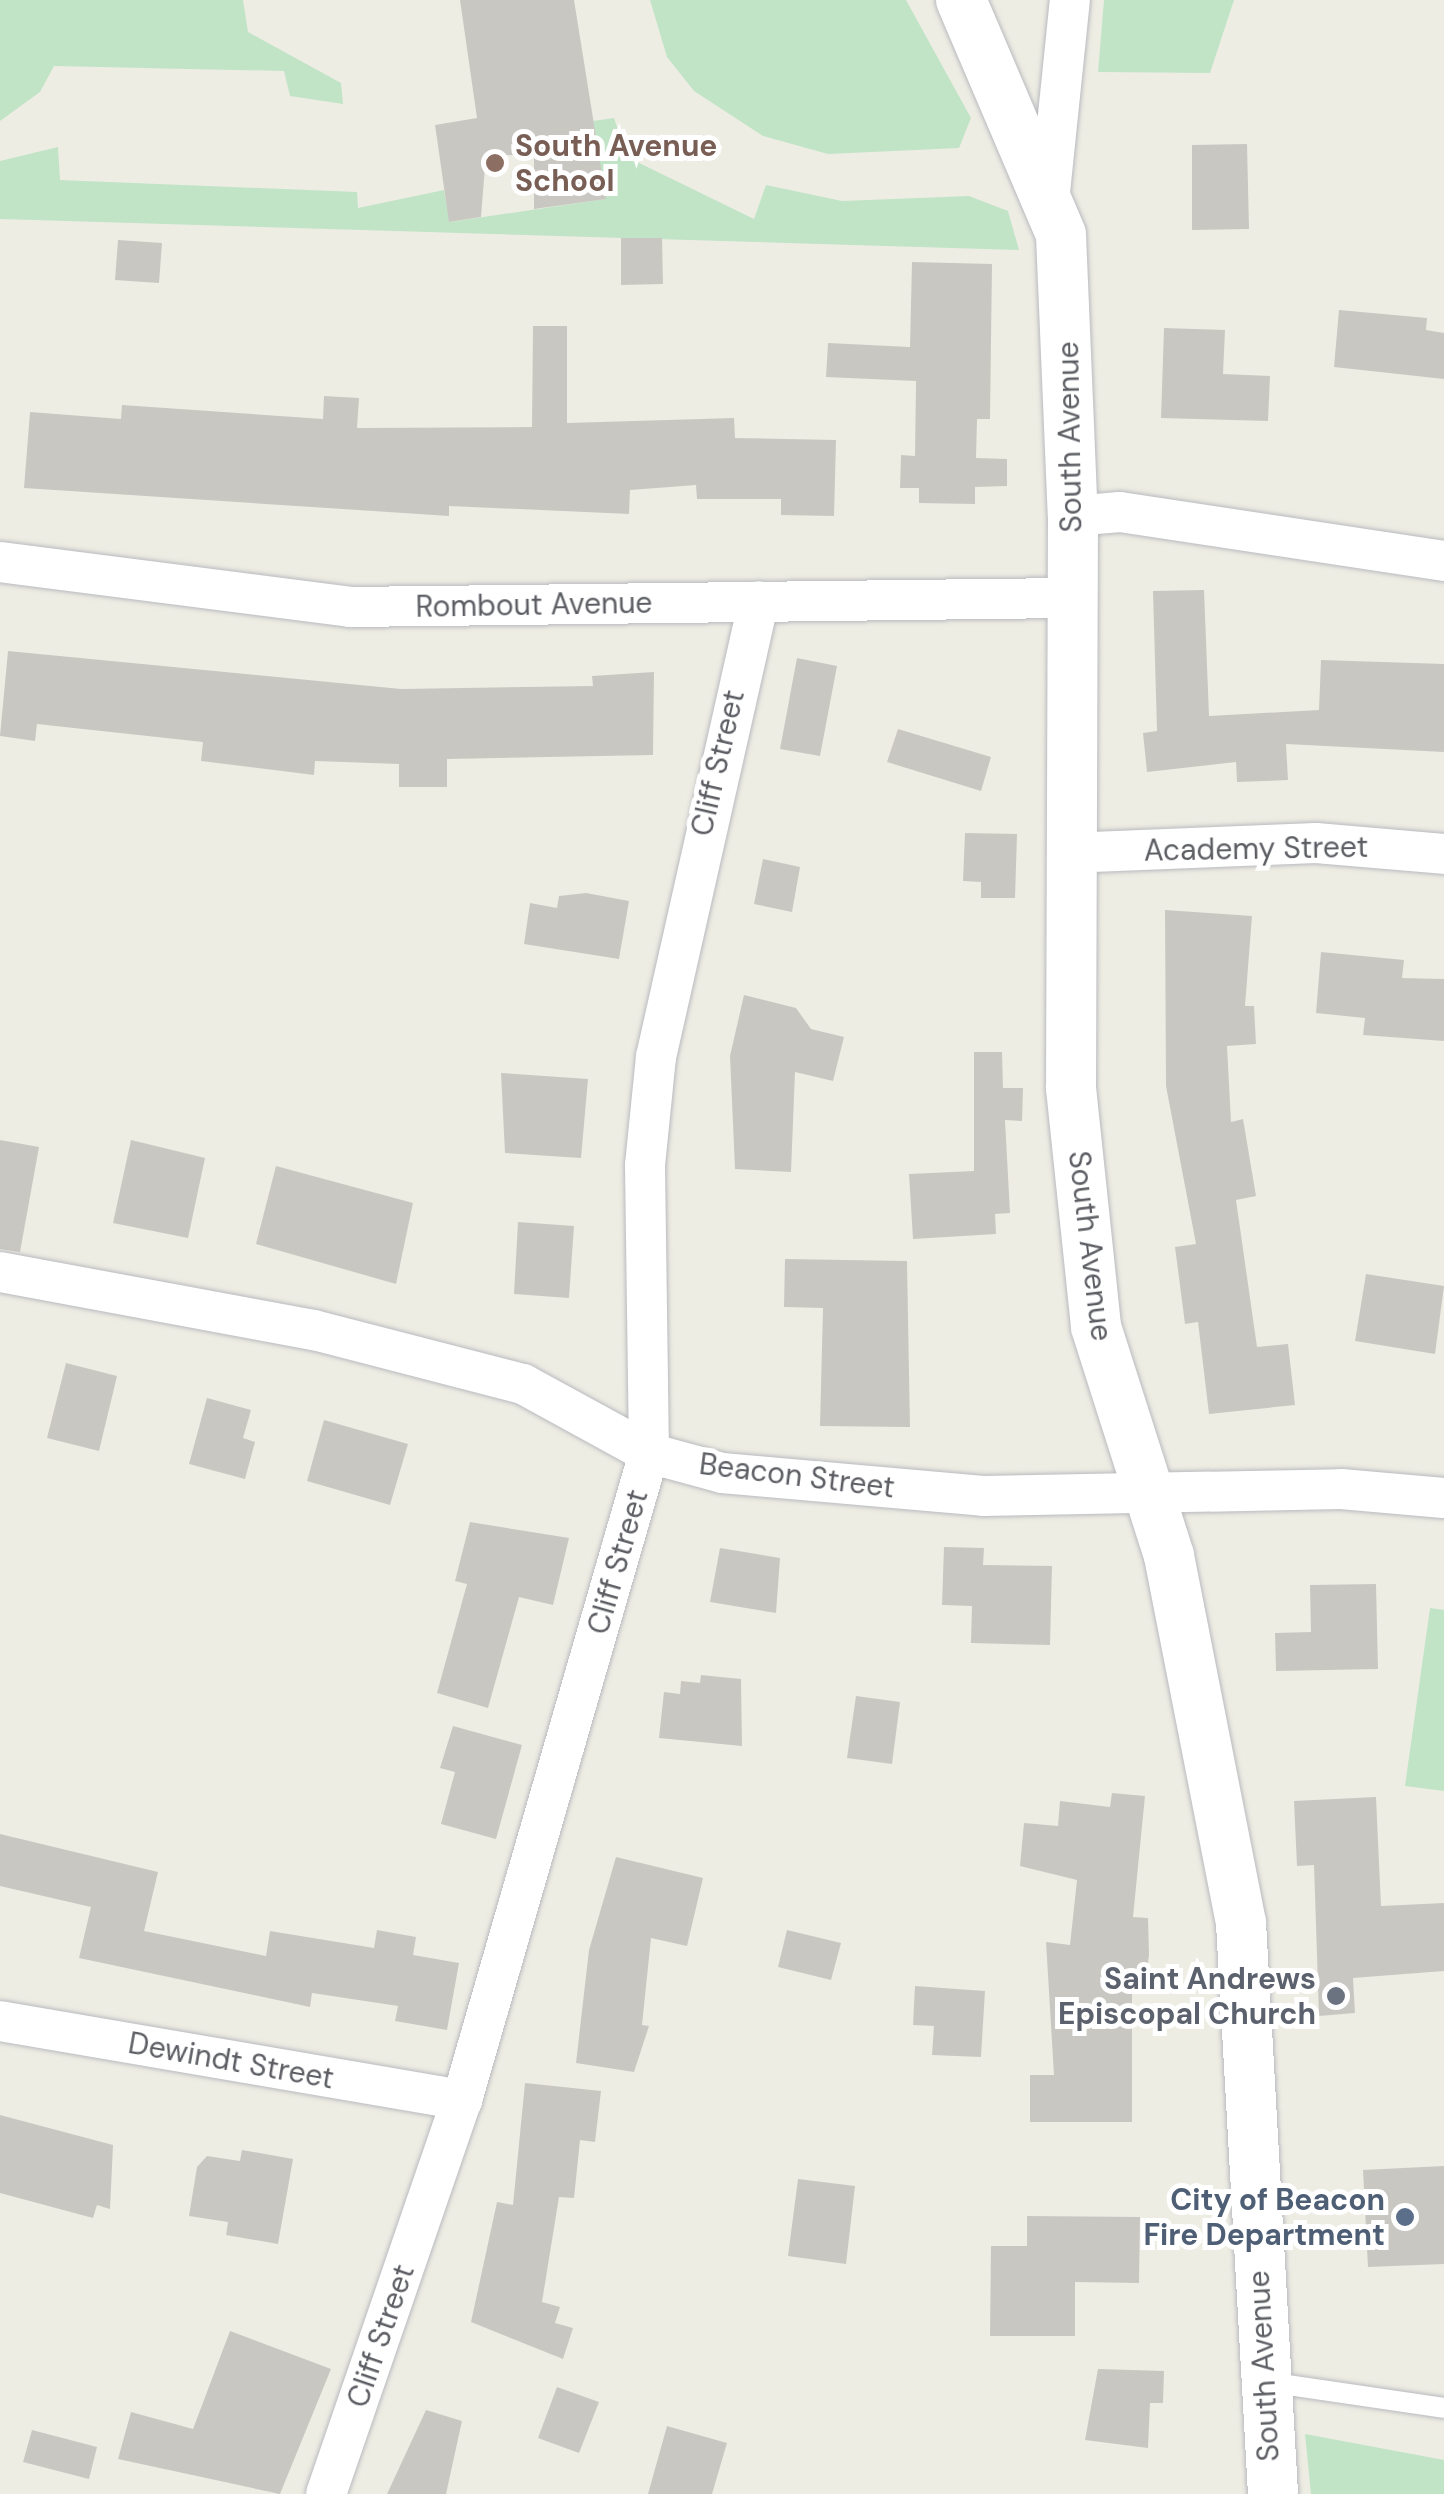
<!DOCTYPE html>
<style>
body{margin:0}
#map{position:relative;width:1444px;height:2494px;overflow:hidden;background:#eeede4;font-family:"DM Sans",sans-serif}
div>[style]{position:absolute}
.green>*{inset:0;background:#c1e4c7}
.building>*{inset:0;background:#c9c7c1}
.roads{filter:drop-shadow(0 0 2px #b9babf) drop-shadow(0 0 2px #b9babf)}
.service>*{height:20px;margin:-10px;padding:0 10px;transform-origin:10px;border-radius:10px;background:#fff}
.minor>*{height:40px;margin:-20px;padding:0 20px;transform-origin:20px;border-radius:20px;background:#fff}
.tertiary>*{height:50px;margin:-25px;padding:0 25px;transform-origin:25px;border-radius:25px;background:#fff}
.dots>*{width:28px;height:28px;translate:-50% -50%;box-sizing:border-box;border:5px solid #fff;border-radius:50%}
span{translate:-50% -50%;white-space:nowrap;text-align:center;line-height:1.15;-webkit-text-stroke:10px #fff;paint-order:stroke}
.education-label{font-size:30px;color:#785e54;font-weight:700}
.left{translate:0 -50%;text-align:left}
.street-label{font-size:30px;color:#5c5e64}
.worship-label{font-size:30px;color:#5b616d;font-weight:700}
.right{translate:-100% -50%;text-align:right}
.service-label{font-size:30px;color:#4e5e75;font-weight:700}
</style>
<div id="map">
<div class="green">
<i style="clip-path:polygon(0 0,243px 0,248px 32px,341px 83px,343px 104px,290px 96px,284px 71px,54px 66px,40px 92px,0 121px)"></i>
<i style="clip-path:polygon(650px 0,906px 0,971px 118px,959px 148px,828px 154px,763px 136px,694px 91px,667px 57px)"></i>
<i style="clip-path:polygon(1104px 0,1234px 0,1210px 73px,1098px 72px)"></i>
<i style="clip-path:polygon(614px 118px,627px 157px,754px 219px,766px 185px,842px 201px,969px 196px,1008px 211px,1019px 250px,0 219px,0 161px,58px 147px,60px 180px,357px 192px,358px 208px,444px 190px,450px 222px,605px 199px,593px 121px)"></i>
<i style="clip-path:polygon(1430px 1608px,1444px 1610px,1444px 1791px,1405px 1786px)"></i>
<i style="clip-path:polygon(1305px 2434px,1444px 2460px,1444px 2494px,1311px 2494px)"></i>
</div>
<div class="building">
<i style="clip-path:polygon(460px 0,574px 0,606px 199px,534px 209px,534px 156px,486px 154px,481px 217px,449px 222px,435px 125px,477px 118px)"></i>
<i style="clip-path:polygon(1247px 144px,1249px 229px,1192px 230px,1192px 145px)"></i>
<i style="clip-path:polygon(621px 238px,662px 238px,663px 284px,621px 285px)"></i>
<i style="clip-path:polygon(118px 240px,162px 243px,159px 283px,115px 280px)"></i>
<i style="clip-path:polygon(912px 262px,992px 264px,990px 419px,977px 419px,976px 458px,1007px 459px,1007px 486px,975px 487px,975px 504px,919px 503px,919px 488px,900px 488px,901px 455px,915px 456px,916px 381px,826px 377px,828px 343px,910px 347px)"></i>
<i style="clip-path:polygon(1339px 310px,1427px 318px,1426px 330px,1444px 333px,1444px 379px,1334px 367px)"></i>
<i style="clip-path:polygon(533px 326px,567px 326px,567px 423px,734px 418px,735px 438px,836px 440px,834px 516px,781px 515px,781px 499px,697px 499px,696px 485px,630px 490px,629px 514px,449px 506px,449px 516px,24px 488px,30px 412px,121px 419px,122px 405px,323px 419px,324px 396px,359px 398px,357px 428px,532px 427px)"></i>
<i style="clip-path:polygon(1164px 328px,1225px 330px,1223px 374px,1270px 376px,1268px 421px,1161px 418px)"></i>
<i style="clip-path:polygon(1204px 590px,1209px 716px,1319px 710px,1321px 660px,1444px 664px,1444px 752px,1286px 744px,1288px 780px,1237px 782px,1236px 762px,1147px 772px,1143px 733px,1157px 731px,1153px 591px)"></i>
<i style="clip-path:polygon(8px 651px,401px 689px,593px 686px,592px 676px,654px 672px,653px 755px,447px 759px,447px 787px,399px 787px,399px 764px,315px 761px,314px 775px,201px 761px,203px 742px,37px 724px,35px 741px,0 736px)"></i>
<i style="clip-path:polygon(797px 658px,837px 666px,820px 756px,780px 749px)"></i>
<i style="clip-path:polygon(898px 729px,991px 757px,981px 791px,887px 762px)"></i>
<i style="clip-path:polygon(965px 833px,1017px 834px,1015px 898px,981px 898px,981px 882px,963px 881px)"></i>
<i style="clip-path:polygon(763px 859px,800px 867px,792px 912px,754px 904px)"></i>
<i style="clip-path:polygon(586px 893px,629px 901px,619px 959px,524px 944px,530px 903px,557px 908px,559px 896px)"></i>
<i style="clip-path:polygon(1165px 910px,1252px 916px,1245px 1006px,1254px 1006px,1256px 1044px,1227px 1046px,1231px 1122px,1243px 1119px,1256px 1196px,1236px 1200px,1257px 1347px,1288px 1344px,1295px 1405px,1209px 1414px,1198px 1322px,1185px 1324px,1175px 1247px,1196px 1244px,1166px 1086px)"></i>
<i style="clip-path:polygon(1321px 952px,1404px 960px,1402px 978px,1444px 979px,1444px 1041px,1363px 1035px,1365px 1018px,1316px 1013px)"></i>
<i style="clip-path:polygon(744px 995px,796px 1008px,811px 1029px,844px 1037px,833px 1081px,795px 1072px,791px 1172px,735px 1169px,730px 1056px)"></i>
<i style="clip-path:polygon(974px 1052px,1002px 1052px,1003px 1088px,1023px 1088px,1022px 1121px,1005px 1120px,1010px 1213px,995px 1214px,996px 1234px,913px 1239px,909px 1174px,974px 1171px)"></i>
<i style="clip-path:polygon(501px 1073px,588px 1079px,581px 1158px,505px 1153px)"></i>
<i style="clip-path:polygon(0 1140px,39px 1147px,20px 1252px,0 1249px)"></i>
<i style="clip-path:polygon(131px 1140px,205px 1158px,188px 1238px,113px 1223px)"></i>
<i style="clip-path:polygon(276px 1166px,413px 1203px,396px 1284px,256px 1244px)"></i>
<i style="clip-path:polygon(518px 1222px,574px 1226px,569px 1298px,514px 1294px)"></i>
<i style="clip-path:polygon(785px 1259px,907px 1261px,910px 1427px,820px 1426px,823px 1308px,784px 1307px)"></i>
<i style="clip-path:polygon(1366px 1274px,1444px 1286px,1435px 1354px,1355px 1341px)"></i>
<i style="clip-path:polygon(66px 1363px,117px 1376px,99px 1451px,47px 1438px)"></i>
<i style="clip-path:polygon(207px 1398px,251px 1410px,243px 1438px,255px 1442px,245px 1479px,189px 1464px)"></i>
<i style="clip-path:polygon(324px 1420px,408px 1444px,390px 1505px,307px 1481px)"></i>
<i style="clip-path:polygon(470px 1522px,569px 1538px,553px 1605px,519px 1597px,488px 1708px,437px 1693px,467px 1584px,455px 1581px)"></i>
<i style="clip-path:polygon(944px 1547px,984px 1548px,983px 1565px,1052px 1566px,1050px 1645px,971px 1643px,972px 1606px,942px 1605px)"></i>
<i style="clip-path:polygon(720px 1548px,780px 1558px,776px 1613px,710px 1602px)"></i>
<i style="clip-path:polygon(1376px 1584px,1378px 1669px,1276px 1671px,1275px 1633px,1311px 1632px,1310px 1585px)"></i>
<i style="clip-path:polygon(701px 1675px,741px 1679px,742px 1746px,659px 1738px,664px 1692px,680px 1694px,681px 1681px,700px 1683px)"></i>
<i style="clip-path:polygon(856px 1696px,900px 1702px,892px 1764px,847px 1758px)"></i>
<i style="clip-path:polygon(453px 1726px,522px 1745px,496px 1839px,441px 1824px,455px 1772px,440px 1768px)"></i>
<i style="clip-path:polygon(1112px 1793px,1145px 1796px,1133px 1917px,1148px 1918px,1149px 1955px,1145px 1985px,1132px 1984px,1132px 2122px,1030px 2122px,1030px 2075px,1054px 2075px,1046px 1942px,1070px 1945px,1077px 1880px,1020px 1866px,1024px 1823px,1058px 1826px,1060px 1801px,1110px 1807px)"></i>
<i style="clip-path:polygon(1376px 1797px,1381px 1906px,1444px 1903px,1444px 1971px,1353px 1978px,1355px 2013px,1319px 2016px,1314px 1865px,1297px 1866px,1294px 1801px)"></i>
<i style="clip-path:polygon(0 1834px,158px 1872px,144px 1931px,266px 1956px,270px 1931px,374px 1948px,377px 1930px,416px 1937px,413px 1955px,459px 1963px,447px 2030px,395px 2021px,398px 2006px,312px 1993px,310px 2007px,79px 1958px,91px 1907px,0 1886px)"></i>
<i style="clip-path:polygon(616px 1857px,703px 1878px,687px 1946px,651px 1938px,642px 2025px,649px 2026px,634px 2072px,576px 2063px,589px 1950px)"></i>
<i style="clip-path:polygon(787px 1930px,841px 1943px,831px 1980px,778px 1967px)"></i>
<i style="clip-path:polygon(915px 1986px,985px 1991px,981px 2057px,932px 2055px,934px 2026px,913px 2025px)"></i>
<i style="clip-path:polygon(525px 2083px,601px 2091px,595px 2142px,580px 2140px,574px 2198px,559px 2197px,542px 2302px,560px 2307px,555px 2323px,573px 2328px,563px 2359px,471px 2322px,497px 2202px,513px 2205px)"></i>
<i style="clip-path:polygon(0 2115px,113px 2145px,110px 2209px,97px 2205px,93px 2218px,0 2193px)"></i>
<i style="clip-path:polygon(242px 2150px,293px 2159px,278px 2244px,226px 2235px,228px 2222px,189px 2216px,197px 2167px,207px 2156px,240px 2161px)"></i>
<i style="clip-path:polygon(1444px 2166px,1444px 2264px,1368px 2267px,1363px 2170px)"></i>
<i style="clip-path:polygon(798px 2179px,855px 2186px,846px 2264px,788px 2256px)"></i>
<i style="clip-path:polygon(1027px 2216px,1140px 2217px,1139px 2283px,1075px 2282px,1075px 2336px,990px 2336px,991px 2246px,1027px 2246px)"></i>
<i style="clip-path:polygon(230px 2331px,331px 2369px,280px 2494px,118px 2459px,131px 2412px,193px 2429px)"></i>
<i style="clip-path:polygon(1098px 2369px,1164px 2371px,1163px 2403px,1150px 2403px,1148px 2448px,1085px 2440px)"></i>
<i style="clip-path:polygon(557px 2387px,599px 2402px,579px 2453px,538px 2438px)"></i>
<i style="clip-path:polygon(426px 2410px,462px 2421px,446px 2494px,387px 2494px)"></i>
<i style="clip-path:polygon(667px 2426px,727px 2443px,712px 2494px,648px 2494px)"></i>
<i style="clip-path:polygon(32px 2430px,97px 2447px,89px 2479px,23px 2462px)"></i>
</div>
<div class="roads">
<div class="service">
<i style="left:1268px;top:2382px;width:178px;rotate:8.4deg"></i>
</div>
<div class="minor">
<i style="left:1049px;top:202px;width:203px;rotate:-84.1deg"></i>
<i style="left:1073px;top:516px;width:47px;rotate:-4.9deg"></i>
<i style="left:1120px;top:512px;width:328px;rotate:8.6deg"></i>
<i style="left:0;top:562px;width:353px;rotate:7.3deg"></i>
<i style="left:350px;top:607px;width:721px;rotate:-0.72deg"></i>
<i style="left:1067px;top:853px;width:249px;rotate:-2.3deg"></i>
<i style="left:1316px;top:843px;width:128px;rotate:4.9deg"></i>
<i style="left:0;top:1272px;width:319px;rotate:10.5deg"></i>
<i style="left:314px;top:1330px;width:216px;rotate:14.5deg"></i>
<i style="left:523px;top:1384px;width:144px;rotate:28.7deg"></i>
<i style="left:649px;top:1453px;width:76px;rotate:15.3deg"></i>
<i style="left:722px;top:1473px;width:262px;rotate:5deg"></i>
<i style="left:983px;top:1496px;width:358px;rotate:-1.1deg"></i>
<i style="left:1341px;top:1489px;width:103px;rotate:5deg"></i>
<i style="left:0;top:2021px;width:469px;rotate:9.7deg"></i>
<i style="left:326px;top:2494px;width:417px;rotate:-71deg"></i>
<i style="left:462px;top:2100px;width:673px;rotate:-73.88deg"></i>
<i style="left:649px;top:1453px;width:288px;rotate:-90.8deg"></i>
<i style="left:645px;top:1165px;width:109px;rotate:-84.2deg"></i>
<i style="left:656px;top:1057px;width:467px;rotate:-77.3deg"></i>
</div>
<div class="tertiary">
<i style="left:961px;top:0;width:255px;rotate:66.9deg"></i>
<i style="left:1061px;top:235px;width:281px;rotate:87.6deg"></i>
<i style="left:1073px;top:516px;width:572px;rotate:90.2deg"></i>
<i style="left:1071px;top:1088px;width:240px;rotate:84deg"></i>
<i style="left:1096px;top:1327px;width:240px;rotate:72.3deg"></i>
<i style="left:1169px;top:1556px;width:374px;rotate:78.9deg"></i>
<i style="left:1241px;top:1923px;width:572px;rotate:86.79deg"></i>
</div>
</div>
<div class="dots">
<i style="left:495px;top:163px;background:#8d6e63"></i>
<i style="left:1336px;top:1996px;background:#6b7280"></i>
<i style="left:1405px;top:2217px;background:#5c6f8a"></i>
</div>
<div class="education-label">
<span class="left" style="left:515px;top:163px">South Avenue<br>School</span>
</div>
<div class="street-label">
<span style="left:1070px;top:437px;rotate:-91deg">South Avenue</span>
<span style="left:534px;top:605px;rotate:-1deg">Rombout Avenue</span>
<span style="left:718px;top:763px;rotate:-77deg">Cliff Street</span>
<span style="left:1256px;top:849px;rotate:-1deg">Academy Street</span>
<span style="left:1090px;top:1246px;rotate:83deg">South Avenue</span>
<span style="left:797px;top:1476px;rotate:7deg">Beacon Street</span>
<span style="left:618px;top:1562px;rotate:-74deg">Cliff Street</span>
<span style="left:231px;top:2061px;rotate:10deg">Dewindt Street</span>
<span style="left:381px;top:2336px;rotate:-71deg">Cliff Street</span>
<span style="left:1264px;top:2366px;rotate:-93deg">South Avenue</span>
</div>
<div class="worship-label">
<span class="right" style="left:1316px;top:1996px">Saint Andrews<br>Episcopal Church</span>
</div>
<div class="service-label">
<span class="right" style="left:1385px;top:2217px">City of Beacon<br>Fire Department</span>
</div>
</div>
